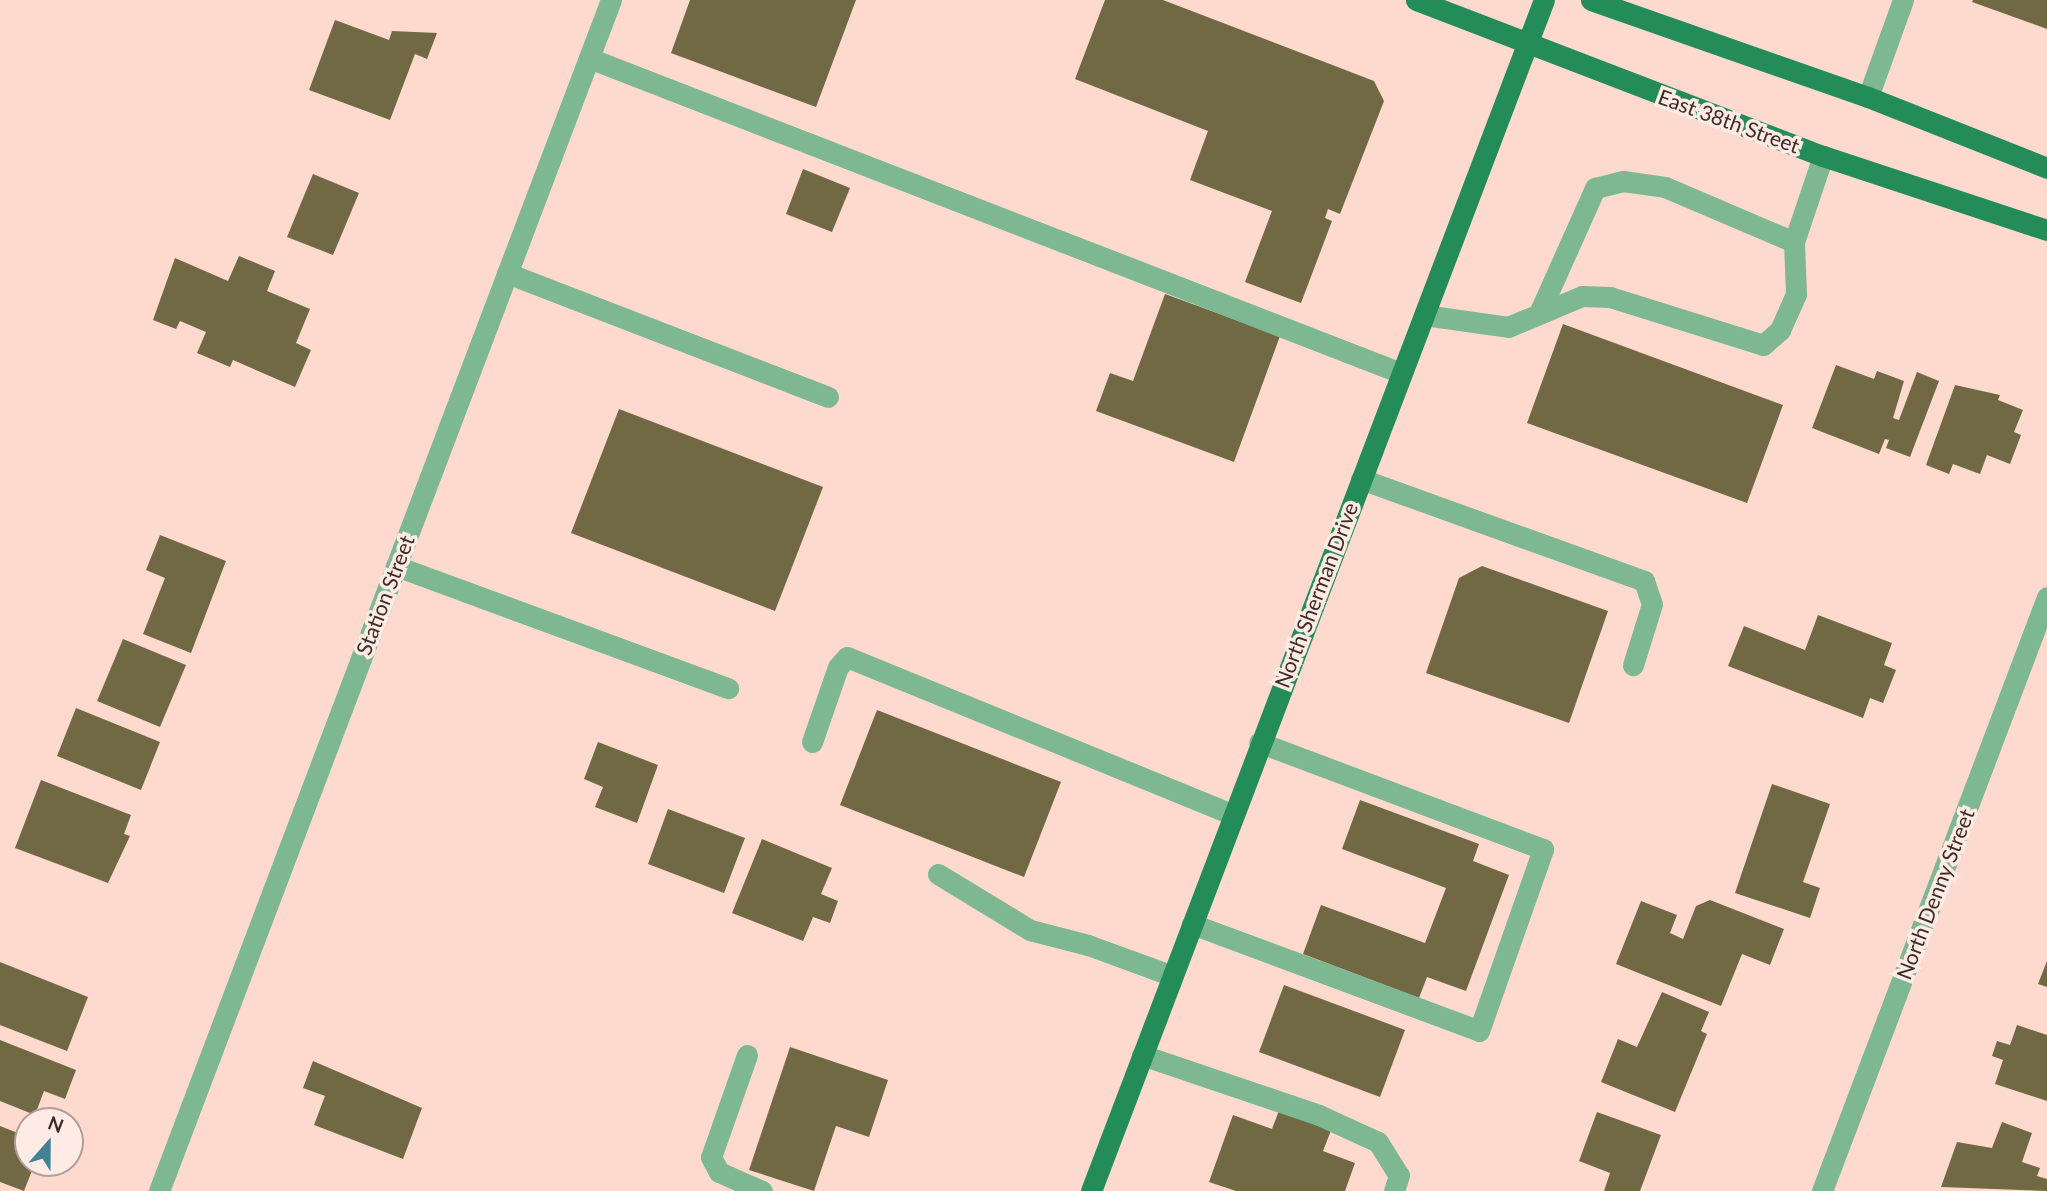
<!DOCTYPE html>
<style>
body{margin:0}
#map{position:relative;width:2047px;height:1191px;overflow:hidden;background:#fed9ce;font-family:Lato,sans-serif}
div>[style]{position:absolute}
.building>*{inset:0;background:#716943}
.minor>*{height:21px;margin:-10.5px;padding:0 10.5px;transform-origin:10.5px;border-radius:10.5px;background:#7db893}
.major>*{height:21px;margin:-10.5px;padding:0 10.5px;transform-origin:10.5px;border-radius:10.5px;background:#248c58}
span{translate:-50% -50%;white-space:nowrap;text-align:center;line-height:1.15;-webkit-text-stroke:7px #feebe6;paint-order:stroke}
.street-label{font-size:21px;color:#3c2b26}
.north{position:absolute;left:14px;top:1107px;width:70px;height:70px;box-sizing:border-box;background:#feebe6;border:2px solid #b09e99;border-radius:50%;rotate:21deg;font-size:19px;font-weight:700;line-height:28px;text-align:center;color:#3c2b26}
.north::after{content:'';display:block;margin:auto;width:24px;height:32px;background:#408393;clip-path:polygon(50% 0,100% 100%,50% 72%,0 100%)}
</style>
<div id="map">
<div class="building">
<i style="clip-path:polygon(690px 0,856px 0,816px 107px,671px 53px)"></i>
<i style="clip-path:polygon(1105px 0,1163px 0,1374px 81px,1384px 101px,1340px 214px,1328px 209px,1325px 218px,1332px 221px,1301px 303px,1245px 282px,1272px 211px,1190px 180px,1208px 131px,1075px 79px)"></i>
<i style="clip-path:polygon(1973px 0,2047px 0,2047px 29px,1972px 2px)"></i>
<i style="clip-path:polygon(335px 20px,389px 40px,392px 31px,437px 33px,427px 59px,415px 54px,390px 120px,309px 90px)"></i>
<i style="clip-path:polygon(803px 169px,850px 188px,832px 232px,786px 214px)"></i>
<i style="clip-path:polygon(313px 174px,359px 193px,333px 255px,287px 237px)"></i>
<i style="clip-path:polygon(239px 256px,275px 271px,267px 291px,310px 309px,296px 343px,311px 350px,295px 387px,233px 360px,230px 367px,197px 353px,206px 332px,180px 321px,176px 329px,153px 320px,175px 258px,228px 281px)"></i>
<i style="clip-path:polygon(1165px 294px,1280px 336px,1234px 462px,1096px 411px,1110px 373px,1133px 381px)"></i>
<i style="clip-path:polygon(1563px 324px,1783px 405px,1747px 503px,1527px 423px)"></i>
<i style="clip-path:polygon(1836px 365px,1874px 379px,1877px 371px,1904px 381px,1893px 418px,1899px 420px,1917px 372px,1939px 381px,1910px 457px,1886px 448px,1889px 440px,1885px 439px,1879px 454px,1812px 428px)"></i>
<i style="clip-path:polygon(1955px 385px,2000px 395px,1998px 400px,2023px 410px,2014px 432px,2021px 435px,2010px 464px,1987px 455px,1980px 474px,1953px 464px,1949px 474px,1926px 465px)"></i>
<i style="clip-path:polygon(619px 409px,823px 487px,775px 611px,571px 533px)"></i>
<i style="clip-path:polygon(160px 535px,226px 561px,191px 653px,143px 634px,165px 578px,146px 570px)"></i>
<i style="clip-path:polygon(1482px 566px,1608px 611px,1569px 723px,1426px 673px,1459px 578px)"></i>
<i style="clip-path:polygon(1818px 615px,1892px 643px,1884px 665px,1896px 670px,1883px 703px,1870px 698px,1863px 718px,1728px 666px,1744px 626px,1805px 650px)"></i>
<i style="clip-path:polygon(123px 639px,186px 665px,160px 727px,97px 701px)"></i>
<i style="clip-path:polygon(76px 708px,160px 742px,141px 790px,57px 756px)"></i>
<i style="clip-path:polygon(877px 710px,1061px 782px,1024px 877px,840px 805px)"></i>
<i style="clip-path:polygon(598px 742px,658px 765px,637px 823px,595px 807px,603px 787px,584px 779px)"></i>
<i style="clip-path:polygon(41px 780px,131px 815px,124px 834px,130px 836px,108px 883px,15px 848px)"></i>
<i style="clip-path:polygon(1772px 784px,1830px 804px,1803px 882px,1820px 888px,1810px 918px,1735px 893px)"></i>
<i style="clip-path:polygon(1360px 800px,1479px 844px,1473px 861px,1509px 875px,1466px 991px,1427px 977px,1419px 998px,1303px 954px,1321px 905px,1425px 943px,1446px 888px,1342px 849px)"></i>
<i style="clip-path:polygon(668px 809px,745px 838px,724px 893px,648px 864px)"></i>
<i style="clip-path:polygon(762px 839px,832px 868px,821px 894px,838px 901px,830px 923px,813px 917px,803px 941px,732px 913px)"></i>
<i style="clip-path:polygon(1710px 900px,1784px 929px,1770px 965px,1742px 954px,1721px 1006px,1616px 964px,1641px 901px,1677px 915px,1670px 933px,1683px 939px,1696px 906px)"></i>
<i style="clip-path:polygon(2047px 961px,2047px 987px,2038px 984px)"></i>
<i style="clip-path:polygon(0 962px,88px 997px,67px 1051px,0 1025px)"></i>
<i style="clip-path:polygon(1284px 985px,1405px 1030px,1380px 1097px,1259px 1052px)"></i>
<i style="clip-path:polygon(1662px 992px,1709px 1012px,1701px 1031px,1707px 1034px,1675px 1112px,1601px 1082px,1618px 1039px,1637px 1047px)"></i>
<i style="clip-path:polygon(2017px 1025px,2047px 1035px,2047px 1101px,1995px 1084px,2003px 1060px,1992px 1056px,1997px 1041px,2010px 1045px)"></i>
<i style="clip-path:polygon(0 1040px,76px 1070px,65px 1099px,44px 1091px,35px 1115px,0 1101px)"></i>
<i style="clip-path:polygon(790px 1047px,888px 1080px,869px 1137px,836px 1126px,814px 1191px,749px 1170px)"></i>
<i style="clip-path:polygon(313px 1061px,422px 1108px,403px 1159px,314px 1125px,325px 1096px,303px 1088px)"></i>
<i style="clip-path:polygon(1280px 1108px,1332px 1128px,1323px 1151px,1355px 1163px,1345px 1191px,1236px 1191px,1209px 1182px,1233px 1115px,1272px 1129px)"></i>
<i style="clip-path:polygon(1597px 1112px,1661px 1135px,1640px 1191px,1604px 1191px,1610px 1173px,1579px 1161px)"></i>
<i style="clip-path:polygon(2002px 1122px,2032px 1133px,2022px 1162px,2040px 1168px,2037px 1176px,2047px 1179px,2047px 1191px,1941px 1187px,1957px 1142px,1992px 1148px)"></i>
<i style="clip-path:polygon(0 1126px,28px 1137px,28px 1163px,35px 1163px,24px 1191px,0 1182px)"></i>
</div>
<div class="minor">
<i style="left:589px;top:58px;width:871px;rotate:21.2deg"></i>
<i style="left:1868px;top:97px;width:103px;rotate:-70.2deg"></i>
<i style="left:507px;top:273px;width:344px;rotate:21.1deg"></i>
<i style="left:1540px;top:311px;width:135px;rotate:-65.9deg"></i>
<i style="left:1595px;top:188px;width:29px;rotate:-14deg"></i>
<i style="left:1623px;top:181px;width:42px;rotate:8.1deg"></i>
<i style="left:1665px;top:187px;width:140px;rotate:23.1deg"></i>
<i style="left:1424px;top:315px;width:85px;rotate:8.1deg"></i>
<i style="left:1508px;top:327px;width:80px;rotate:-22.7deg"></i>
<i style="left:1582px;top:296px;width:28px;rotate:2deg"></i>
<i style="left:1610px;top:297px;width:160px;rotate:17.4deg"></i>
<i style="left:1763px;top:345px;width:23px;rotate:-41deg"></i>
<i style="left:1780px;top:330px;width:39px;rotate:-66deg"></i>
<i style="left:1796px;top:294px;width:52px;rotate:-92.2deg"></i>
<i style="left:1794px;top:242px;width:91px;rotate:-71.4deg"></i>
<i style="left:1361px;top:479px;width:301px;rotate:19.8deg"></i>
<i style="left:1644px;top:581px;width:24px;rotate:71deg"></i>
<i style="left:1652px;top:604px;width:64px;rotate:107.3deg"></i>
<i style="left:396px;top:566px;width:354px;rotate:20.2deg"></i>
<i style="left:812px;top:742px;width:79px;rotate:-70.9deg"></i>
<i style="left:838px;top:667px;width:13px;rotate:-48deg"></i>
<i style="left:847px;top:657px;width:416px;rotate:22.2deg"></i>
<i style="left:938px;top:874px;width:108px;rotate:31.3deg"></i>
<i style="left:1030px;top:930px;width:60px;rotate:14.5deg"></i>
<i style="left:1088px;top:945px;width:90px;rotate:20deg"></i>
<i style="left:1192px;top:924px;width:306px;rotate:20.4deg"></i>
<i style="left:1479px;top:1031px;width:193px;rotate:-70.6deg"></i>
<i style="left:1543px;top:849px;width:303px;rotate:-159.4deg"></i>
<i style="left:747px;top:1055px;width:108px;rotate:109.4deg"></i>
<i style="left:711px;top:1157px;width:17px;rotate:62deg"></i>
<i style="left:719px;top:1172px;width:47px;rotate:23.8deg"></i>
<i style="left:1142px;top:1055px;width:187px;rotate:18.7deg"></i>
<i style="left:1319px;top:1115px;width:65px;rotate:24.6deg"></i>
<i style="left:1378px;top:1142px;width:39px;rotate:58deg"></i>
<i style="left:1399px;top:1175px;width:17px;rotate:107deg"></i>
<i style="left:159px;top:1191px;width:1274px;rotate:-69.22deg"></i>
<i style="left:1822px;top:1191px;width:635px;rotate:-69.25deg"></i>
</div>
<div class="major">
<i style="left:1416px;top:0;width:436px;rotate:21deg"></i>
<i style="left:1823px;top:156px;width:236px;rotate:18.3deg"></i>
<i style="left:1591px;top:0;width:293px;rotate:19.3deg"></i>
<i style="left:1868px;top:97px;width:193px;rotate:21.6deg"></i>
<i style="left:1091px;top:1191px;width:1274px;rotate:-69.18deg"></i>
</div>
<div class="street-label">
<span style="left:1729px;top:121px;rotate:20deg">East 38th Street</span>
<span style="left:385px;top:595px;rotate:-69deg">Station Street</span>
<span style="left:1316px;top:595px;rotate:-69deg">North Sherman Drive</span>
<span style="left:1935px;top:894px;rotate:-69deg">North Denny Street</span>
</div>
<div class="north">N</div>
</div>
